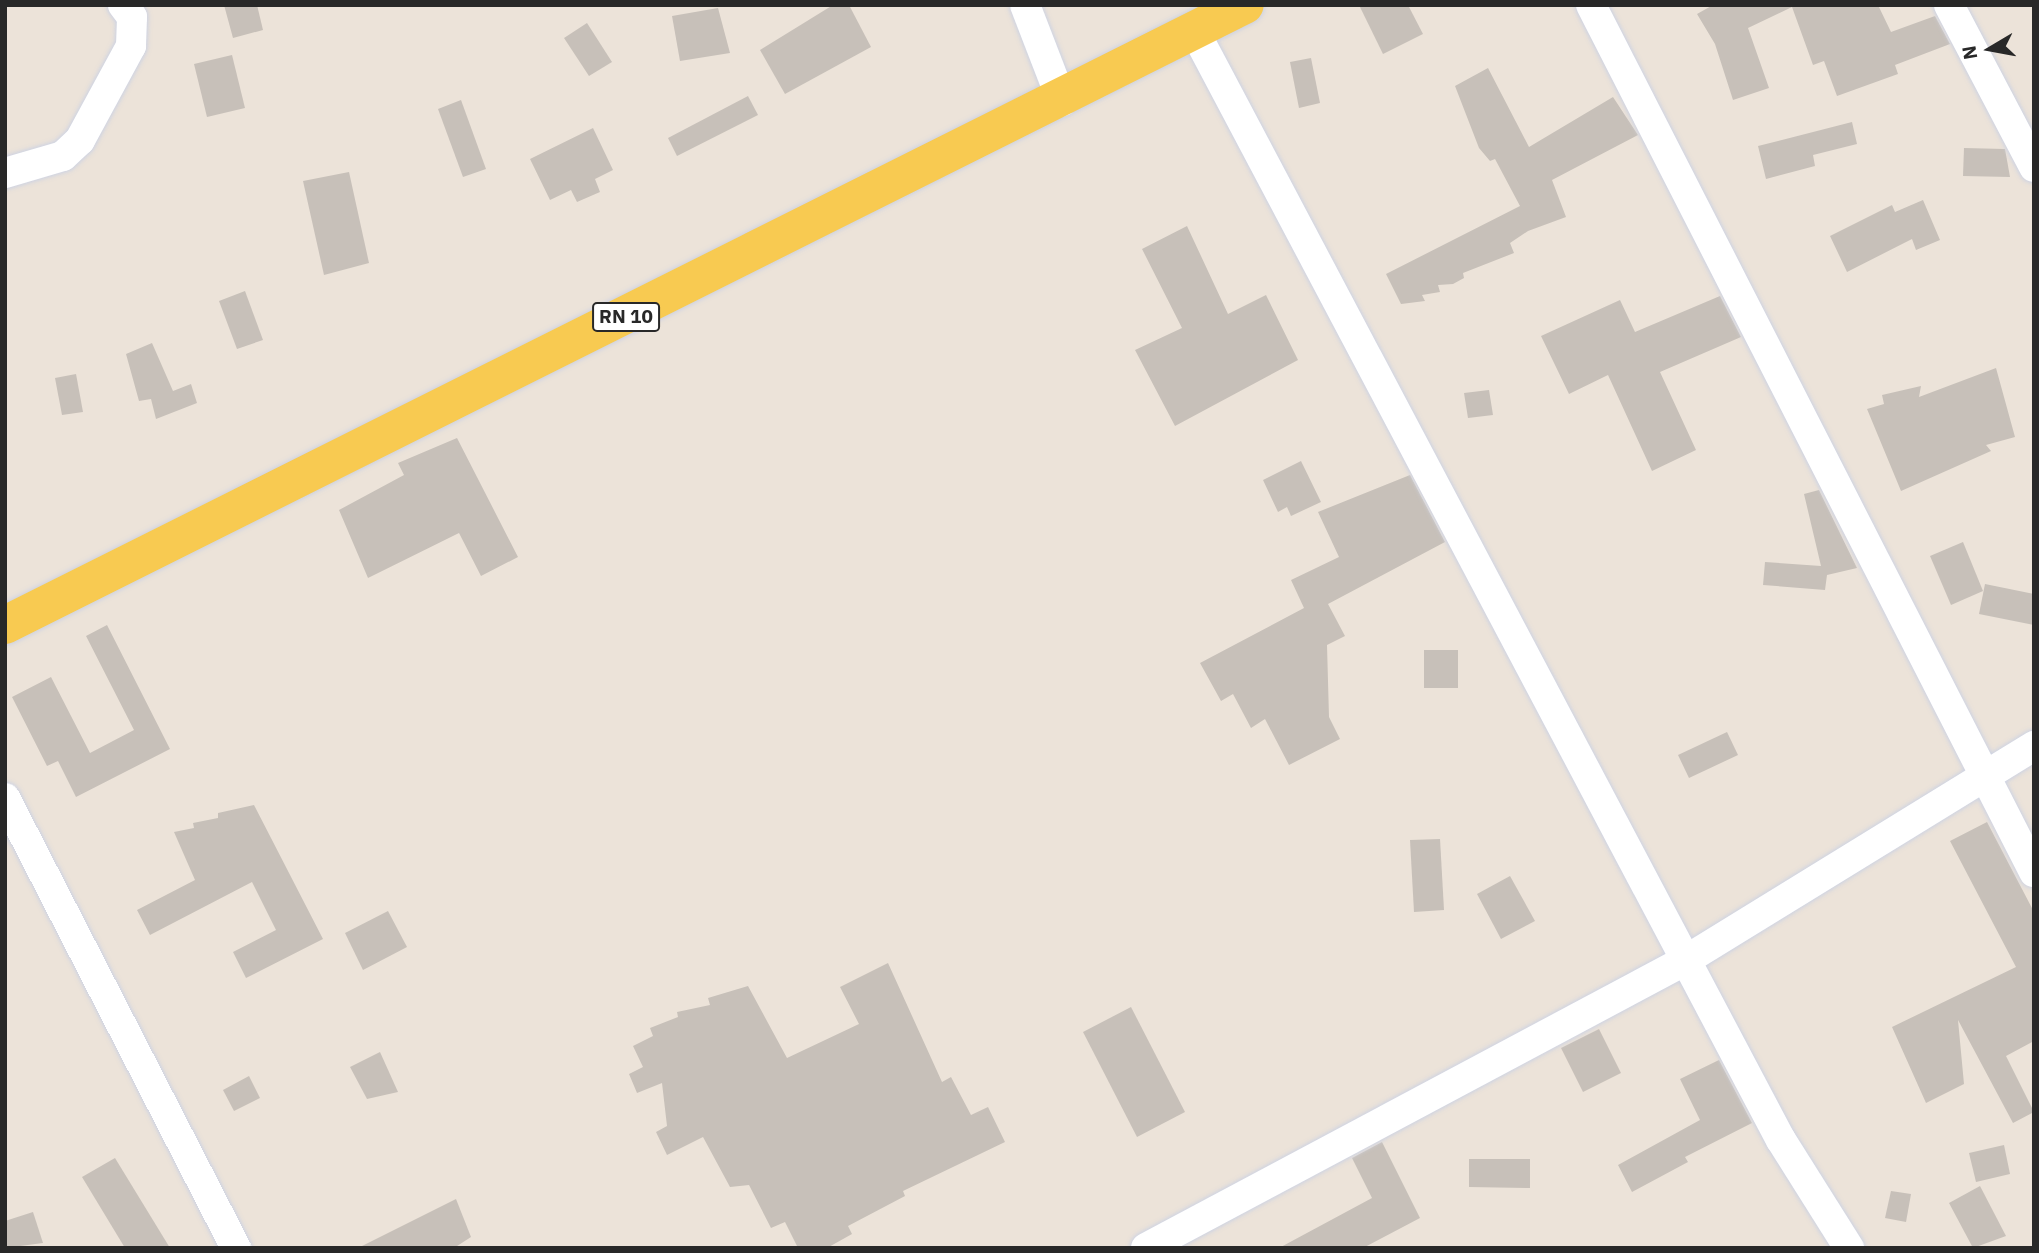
<!DOCTYPE html>
<style>
body{margin:0}
#map{position:relative;width:2039px;height:1253px;overflow:hidden;background:#ece3d9;font-family:"IBM Plex Sans",sans-serif}
div>[style]{position:absolute}
.building>*{inset:0;background:#c7c0b9}
.roads{filter:drop-shadow(0 0 2px #ced3e2) drop-shadow(0 0 2px #ced3e2)}
.minor>*{height:30px;margin:-15px;padding:0 15px;transform-origin:15px;border-radius:15px;background:#fff}
.primary>*{height:38px;margin:-19px;padding:0 19px;transform-origin:19px;border-radius:19px;background:#f8ca51}
span{translate:-50% -50%;white-space:nowrap;text-align:center;line-height:1.15;-webkit-text-stroke:5px #fff;paint-order:stroke}
.shield-label span{padding:2px 5px;background:#fff;border:2px solid;border-radius:5px;-webkit-text-stroke-width:0}
.shield-label{font-size:19px;color:#282828;font-weight:700}
.frame{position:absolute;inset:0;border:7px solid #282828;pointer-events:none}
.north{position:absolute;left:1955px;top:14px;width:70px;height:70px;-webkit-text-stroke:5px #fff;paint-order:stroke;rotate:260deg;font-size:19px;font-weight:700;line-height:28px;text-align:center;color:#282828}
.north::after{content:'';display:block;margin:auto;width:24px;height:32px;background:#282828;clip-path:polygon(50% 0,100% 100%,50% 72%,0 100%)}
</style>
<div id="map">
<div class="building">
<i style="clip-path:polygon(224px 5px,257px 5px,263px 30px,233px 38px)"></i>
<i style="clip-path:polygon(833px 5px,849px 5px,871px 47px,785px 94px,760px 50px)"></i>
<i style="clip-path:polygon(1359px 5px,1408px 5px,1423px 34px,1383px 54px)"></i>
<i style="clip-path:polygon(1713px 5px,1878px 5px,1891px 32px,1935px 16px,1950px 44px,1895px 65px,1898px 74px,1837px 96px,1824px 61px,1813px 65px,1792px 7px,1748px 28px,1769px 88px,1733px 100px,1715px 44px,1697px 14px)"></i>
<i style="clip-path:polygon(718px 8px,730px 53px,680px 61px,672px 16px)"></i>
<i style="clip-path:polygon(587px 23px,612px 62px,589px 76px,564px 38px)"></i>
<i style="clip-path:polygon(232px 55px,245px 108px,207px 117px,194px 64px)"></i>
<i style="clip-path:polygon(1311px 58px,1320px 103px,1299px 108px,1290px 62px)"></i>
<i style="clip-path:polygon(1488px 68px,1529px 147px,1613px 97px,1638px 135px,1552px 180px,1566px 217px,1528px 231px,1510px 243px,1514px 253px,1463px 273px,1464px 278px,1453px 284px,1438px 285px,1440px 292px,1422px 295px,1425px 301px,1401px 304px,1386px 274px,1520px 206px,1495px 159px,1490px 161px,1479px 148px,1455px 86px)"></i>
<i style="clip-path:polygon(748px 96px,758px 115px,677px 156px,668px 138px)"></i>
<i style="clip-path:polygon(461px 100px,486px 169px,463px 177px,438px 109px)"></i>
<i style="clip-path:polygon(1852px 122px,1857px 144px,1813px 155px,1815px 166px,1766px 179px,1758px 146px)"></i>
<i style="clip-path:polygon(593px 128px,613px 170px,595px 179px,600px 192px,577px 202px,571px 190px,550px 200px,530px 159px)"></i>
<i style="clip-path:polygon(1964px 148px,2005px 149px,2010px 177px,1963px 176px)"></i>
<i style="clip-path:polygon(349px 172px,369px 263px,324px 275px,303px 181px)"></i>
<i style="clip-path:polygon(1923px 200px,1940px 240px,1916px 250px,1912px 239px,1847px 272px,1830px 236px,1892px 205px,1895px 212px)"></i>
<i style="clip-path:polygon(1187px 226px,1228px 314px,1266px 295px,1298px 360px,1175px 426px,1135px 350px,1182px 328px,1142px 249px)"></i>
<i style="clip-path:polygon(245px 291px,263px 340px,237px 349px,219px 301px)"></i>
<i style="clip-path:polygon(1720px 296px,1741px 337px,1660px 372px,1696px 450px,1652px 471px,1608px 375px,1569px 394px,1541px 336px,1620px 300px,1635px 332px)"></i>
<i style="clip-path:polygon(152px 343px,173px 391px,191px 384px,197px 403px,156px 419px,151px 399px,139px 401px,126px 354px)"></i>
<i style="clip-path:polygon(1996px 368px,2015px 437px,1986px 445px,1991px 451px,1901px 491px,1867px 409px,1884px 404px,1882px 395px,1921px 386px,1919px 397px)"></i>
<i style="clip-path:polygon(76px 374px,83px 412px,62px 415px,55px 378px)"></i>
<i style="clip-path:polygon(1489px 390px,1493px 415px,1468px 418px,1464px 393px)"></i>
<i style="clip-path:polygon(457px 438px,518px 557px,481px 576px,459px 533px,368px 578px,339px 510px,404px 475px,398px 463px)"></i>
<i style="clip-path:polygon(1301px 461px,1321px 502px,1291px 516px,1287px 507px,1278px 512px,1263px 480px)"></i>
<i style="clip-path:polygon(1410px 475px,1445px 542px,1328px 604px,1345px 636px,1327px 645px,1329px 717px,1340px 739px,1289px 765px,1265px 719px,1251px 728px,1233px 694px,1221px 701px,1200px 663px,1304px 608px,1291px 580px,1339px 557px,1318px 512px)"></i>
<i style="clip-path:polygon(1819px 490px,1857px 568px,1827px 575px,1825px 590px,1763px 585px,1765px 562px,1821px 566px,1804px 494px)"></i>
<i style="clip-path:polygon(1963px 542px,1983px 591px,1951px 605px,1930px 556px)"></i>
<i style="clip-path:polygon(1985px 584px,2034px 594px,2034px 625px,1979px 614px)"></i>
<i style="clip-path:polygon(107px 625px,170px 749px,76px 797px,58px 761px,47px 766px,12px 697px,51px 677px,90px 753px,134px 730px,86px 636px)"></i>
<i style="clip-path:polygon(1424px 650px,1458px 650px,1458px 688px,1424px 688px)"></i>
<i style="clip-path:polygon(1727px 732px,1738px 755px,1689px 778px,1678px 755px)"></i>
<i style="clip-path:polygon(254px 805px,323px 939px,246px 978px,233px 952px,276px 930px,252px 882px,150px 935px,137px 910px,195px 880px,174px 832px,194px 828px,193px 823px,218px 818px,218px 813px)"></i>
<i style="clip-path:polygon(1987px 822px,2034px 912px,2034px 1041px,2006px 1056px,2034px 1112px,2013px 1123px,1958px 1020px,1964px 1084px,1926px 1103px,1892px 1027px,2016px 967px,1950px 841px)"></i>
<i style="clip-path:polygon(1440px 839px,1444px 910px,1414px 912px,1410px 840px)"></i>
<i style="clip-path:polygon(1510px 876px,1535px 921px,1501px 939px,1477px 894px)"></i>
<i style="clip-path:polygon(388px 911px,407px 947px,363px 970px,345px 933px)"></i>
<i style="clip-path:polygon(888px 963px,942px 1082px,951px 1077px,971px 1115px,988px 1107px,1005px 1142px,903px 1191px,905px 1196px,848px 1226px,852px 1234px,827px 1248px,798px 1248px,785px 1222px,771px 1228px,749px 1185px,730px 1187px,703px 1137px,667px 1155px,656px 1132px,667px 1126px,662px 1083px,637px 1093px,629px 1074px,643px 1067px,633px 1046px,653px 1036px,650px 1028px,678px 1017px,677px 1012px,710px 1005px,708px 998px,748px 986px,787px 1058px,859px 1024px,840px 987px)"></i>
<i style="clip-path:polygon(1131px 1007px,1185px 1112px,1137px 1137px,1083px 1032px)"></i>
<i style="clip-path:polygon(1599px 1029px,1621px 1073px,1583px 1092px,1561px 1048px)"></i>
<i style="clip-path:polygon(380px 1052px,398px 1092px,367px 1099px,350px 1067px)"></i>
<i style="clip-path:polygon(1719px 1060px,1752px 1123px,1685px 1157px,1688px 1162px,1632px 1192px,1618px 1165px,1700px 1120px,1680px 1079px)"></i>
<i style="clip-path:polygon(249px 1076px,260px 1098px,234px 1111px,223px 1090px)"></i>
<i style="clip-path:polygon(1382px 1142px,1420px 1218px,1363px 1248px,1279px 1248px,1372px 1198px,1352px 1158px)"></i>
<i style="clip-path:polygon(2004px 1145px,2010px 1174px,1976px 1182px,1969px 1153px)"></i>
<i style="clip-path:polygon(115px 1158px,170px 1248px,125px 1248px,82px 1177px)"></i>
<i style="clip-path:polygon(1469px 1159px,1530px 1159px,1530px 1188px,1469px 1187px)"></i>
<i style="clip-path:polygon(1980px 1186px,2006px 1236px,1973px 1248px,1949px 1203px)"></i>
<i style="clip-path:polygon(1891px 1191px,1911px 1194px,1906px 1222px,1885px 1218px)"></i>
<i style="clip-path:polygon(456px 1199px,471px 1237px,454px 1248px,358px 1248px)"></i>
<i style="clip-path:polygon(33px 1212px,43px 1243px,5px 1248px,5px 1221px)"></i>
</div>
<div class="roads">
<div class="minor">
<i style="left:1025px;top:5px;width:103px;rotate:68.9deg"></i>
<i style="left:1591px;top:5px;width:974px;rotate:62.93deg"></i>
<i style="left:1949px;top:5px;width:183px;rotate:62.3deg"></i>
<i style="left:1195px;top:32px;width:1253px;rotate:62.13deg"></i>
<i style="left:1781px;top:1140px;width:128px;rotate:57.8deg"></i>
<i style="left:5px;top:173px;width:60px;rotate:-16.3deg"></i>
<i style="left:63px;top:156px;width:23px;rotate:-43deg"></i>
<i style="left:80px;top:140px;width:107px;rotate:-61.5deg"></i>
<i style="left:131px;top:46px;width:29px;rotate:-88deg"></i>
<i style="left:132px;top:17px;width:15px;rotate:-127deg"></i>
<i style="left:5px;top:798px;width:506px;rotate:62.83deg"></i>
<i style="left:1146px;top:1248px;width:612px;rotate:-28.07deg"></i>
<i style="left:1686px;top:960px;width:409px;rotate:-31.6deg"></i>
</div>
<div class="primary">
<i style="left:5px;top:625px;width:1386px;rotate:-26.57deg"></i>
</div>
</div>
<div class="shield-label">
<span style="left:626px;top:317px">RN 10</span>
</div>
<div class="frame"></div>
<div class="north">N</div>
</div>
